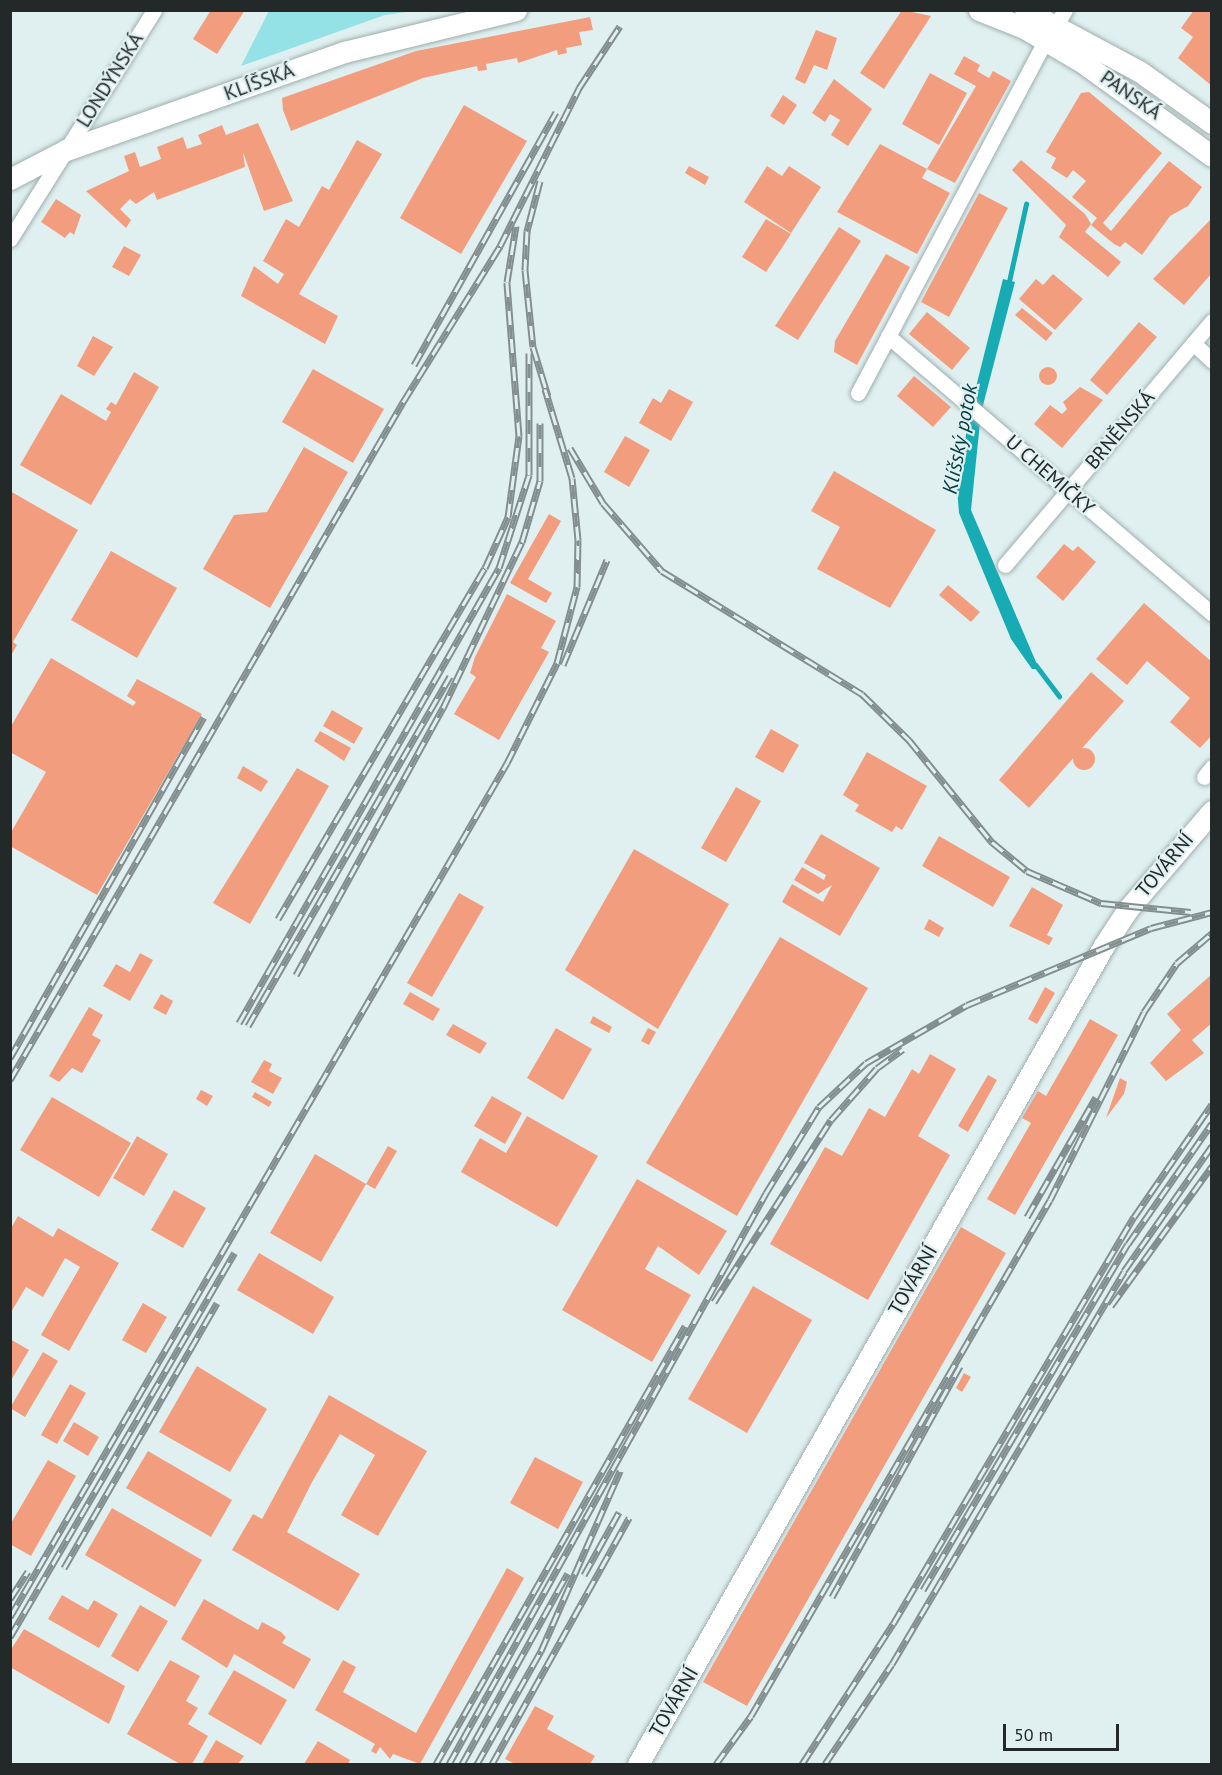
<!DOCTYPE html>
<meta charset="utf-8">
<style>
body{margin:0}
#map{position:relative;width:1222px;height:1775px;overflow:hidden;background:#e0f0f1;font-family:"PT Sans",sans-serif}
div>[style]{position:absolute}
.green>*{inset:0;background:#94e1e6}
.water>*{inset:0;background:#17abb3}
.stream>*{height:4.5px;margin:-2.25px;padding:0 2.25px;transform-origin:2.25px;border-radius:2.25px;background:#17abb3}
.building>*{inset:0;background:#f39d7f}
.round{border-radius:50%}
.roads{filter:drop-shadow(0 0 2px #9eadad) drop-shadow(0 0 2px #9eadad)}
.street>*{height:15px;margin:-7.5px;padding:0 7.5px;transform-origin:7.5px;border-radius:7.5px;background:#fff}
.secondary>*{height:21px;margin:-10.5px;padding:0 10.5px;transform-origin:10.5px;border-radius:10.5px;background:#fff}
.rail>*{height:7px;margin-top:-3.5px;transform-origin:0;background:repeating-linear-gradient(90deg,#e0f0f1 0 14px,#838e8f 0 28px);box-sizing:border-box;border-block:2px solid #838e8f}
span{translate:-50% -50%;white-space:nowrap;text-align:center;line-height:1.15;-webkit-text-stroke:4.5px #e0f0f1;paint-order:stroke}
.street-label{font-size:20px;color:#232929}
.water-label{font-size:21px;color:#003c40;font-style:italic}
.frame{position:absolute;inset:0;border:12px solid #232929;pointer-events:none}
.scale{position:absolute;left:1003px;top:1724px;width:116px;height:27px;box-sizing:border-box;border:3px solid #232929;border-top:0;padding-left:8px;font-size:18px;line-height:21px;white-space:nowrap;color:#232929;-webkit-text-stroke:4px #e0f0f1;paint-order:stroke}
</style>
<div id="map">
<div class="green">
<i style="clip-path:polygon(269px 11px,269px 10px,413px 11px,385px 15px,241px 66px)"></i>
</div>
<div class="water">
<i style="clip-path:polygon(1003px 279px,1015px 282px,981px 413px,971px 510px,1039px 669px,1032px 669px,1011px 639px,959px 513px,957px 488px,970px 411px)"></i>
</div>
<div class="stream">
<i style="left:1008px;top:286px;width:84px;rotate:-77.6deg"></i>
<i style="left:1036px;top:665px;width:39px;rotate:53deg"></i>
</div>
<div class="building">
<i style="clip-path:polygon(211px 10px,245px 10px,217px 54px,193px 39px)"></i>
<i style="clip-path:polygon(902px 10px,931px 16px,884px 89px,860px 73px)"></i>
<i style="clip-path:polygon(1194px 10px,1212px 10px,1212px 86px,1178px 58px,1193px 37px,1181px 28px)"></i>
<i style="clip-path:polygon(590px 17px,593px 30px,579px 32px,582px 45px,566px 48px,567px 53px,558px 55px,557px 50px,518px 63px,517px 58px,486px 64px,487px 70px,478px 71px,477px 66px,423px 78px,291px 131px,283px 110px,282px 98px,416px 51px)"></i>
<i style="clip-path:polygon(816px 30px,837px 38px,827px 70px,814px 65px,805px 84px,795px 79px)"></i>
<i style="clip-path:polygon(964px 56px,980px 65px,977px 71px,982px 74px,989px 78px,993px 71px,1011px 81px,955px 183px,927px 169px,976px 86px,954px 74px)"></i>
<i style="clip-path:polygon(930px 73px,967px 93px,939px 145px,902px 124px)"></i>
<i style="clip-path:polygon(834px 79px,872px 109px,848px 146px,831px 135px,840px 120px,830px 114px,825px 122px,812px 113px)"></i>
<i style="clip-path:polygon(1089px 92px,1162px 153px,1103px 223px,1111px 231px,1169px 161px,1202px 187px,1188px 206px,1170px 216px,1142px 255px,1125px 242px,1120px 247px,1114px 244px,1091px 225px,1097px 218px,1072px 197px,1086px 181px,1073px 170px,1067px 178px,1051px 168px,1056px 158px,1046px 152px,1081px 93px)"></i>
<i style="clip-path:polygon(783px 95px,797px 105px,784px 125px,770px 116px)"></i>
<i style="clip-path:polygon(464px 105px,527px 141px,461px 254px,400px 218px)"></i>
<i style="clip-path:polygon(258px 123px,293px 201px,264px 211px,243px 152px,245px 167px,157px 200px,154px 192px,136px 204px,130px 199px,120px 209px,131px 220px,126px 228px,86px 191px,129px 171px,124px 156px,135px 152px,140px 167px,161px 159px,157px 147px,183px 137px,187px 149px,202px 144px,198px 135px,222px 125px,226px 135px)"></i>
<i style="clip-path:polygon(357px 140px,382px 154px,299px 294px,338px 316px,325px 344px,241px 296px,254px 266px,278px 284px,284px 274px,263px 261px,286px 219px,299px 227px,322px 186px,329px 190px)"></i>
<i style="clip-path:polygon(880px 144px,927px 169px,922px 178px,950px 193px,917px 254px,837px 212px)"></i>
<i style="clip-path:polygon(1021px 160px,1085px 214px,1091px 224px,1085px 232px,1121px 262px,1108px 277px,1059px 237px,1066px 225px,1012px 170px)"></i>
<i style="clip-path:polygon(689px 166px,709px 177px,705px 185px,685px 173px)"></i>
<i style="clip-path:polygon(767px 166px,782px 176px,789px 166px,821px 187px,791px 233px,744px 202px)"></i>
<i style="clip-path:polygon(979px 193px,1008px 208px,949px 317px,921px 302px)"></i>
<i style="clip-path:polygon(56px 199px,81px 215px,74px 235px,70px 232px,65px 238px,41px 222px)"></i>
<i style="clip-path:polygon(1212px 218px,1212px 273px,1184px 305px,1153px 279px)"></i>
<i style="clip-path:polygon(766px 219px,791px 234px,766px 272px,742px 257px)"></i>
<i style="clip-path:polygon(839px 227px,861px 241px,798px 340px,775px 326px)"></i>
<i style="clip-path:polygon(124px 246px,141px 255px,129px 276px,112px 267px)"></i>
<i style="clip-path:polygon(886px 254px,910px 267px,857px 365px,834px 352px,835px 341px)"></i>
<i style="clip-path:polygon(1053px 274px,1083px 299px,1055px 330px,1019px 299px,1036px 279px,1043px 285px)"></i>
<i style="clip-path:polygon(1022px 308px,1053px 333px,1046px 341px,1015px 315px)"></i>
<i style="clip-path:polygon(927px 312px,970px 348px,952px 370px,909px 334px)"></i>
<i style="clip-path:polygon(1139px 322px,1157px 337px,1107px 395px,1090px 380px)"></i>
<i style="clip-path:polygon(93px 336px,113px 347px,94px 376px,77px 366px)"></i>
<i class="round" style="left:1039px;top:367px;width:18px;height:18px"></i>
<i style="clip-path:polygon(313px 369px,384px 409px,353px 463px,282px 422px)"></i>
<i style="clip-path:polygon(134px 372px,159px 387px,91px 505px,20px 465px,61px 394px,106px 421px,111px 412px,106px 409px,111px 402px,116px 405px)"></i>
<i style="clip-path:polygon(914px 376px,951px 407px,933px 427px,897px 396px)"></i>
<i style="clip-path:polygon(1080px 387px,1103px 400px,1062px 448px,1034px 424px,1050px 405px,1062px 414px,1067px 409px,1063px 402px)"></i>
<i style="clip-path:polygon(669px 389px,693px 402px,671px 441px,639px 423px,653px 398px,661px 403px)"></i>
<i style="clip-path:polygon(625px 436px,650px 450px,629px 487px,604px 472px)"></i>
<i style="clip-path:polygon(304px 447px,348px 472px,270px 608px,203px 569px,234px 515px,267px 512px)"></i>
<i style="clip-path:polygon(834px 471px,936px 530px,890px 608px,817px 569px,840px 527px,811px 511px)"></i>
<i style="clip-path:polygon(10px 491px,78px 530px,13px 642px,17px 645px,10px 657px)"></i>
<i style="clip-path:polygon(549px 514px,561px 521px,528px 579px,552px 593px,546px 603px,510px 583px)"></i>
<i style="clip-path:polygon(1064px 544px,1073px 551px,1078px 546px,1096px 562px,1063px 601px,1036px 577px)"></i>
<i style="clip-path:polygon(111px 551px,177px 588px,137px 658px,71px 620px)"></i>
<i style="clip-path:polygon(948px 585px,980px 612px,971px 622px,939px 595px)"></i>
<i style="clip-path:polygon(507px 594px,556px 621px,541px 648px,549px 652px,499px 740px,454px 714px,476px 677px,470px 673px,475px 657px)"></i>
<i style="clip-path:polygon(1144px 603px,1212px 662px,1212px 735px,1200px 748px,1170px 722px,1190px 698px,1147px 661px,1127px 685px,1096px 659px)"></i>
<i style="clip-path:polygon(51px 658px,133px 706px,136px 702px,127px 696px,137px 679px,202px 714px,97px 895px,10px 846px,10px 834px,46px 772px,10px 752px,10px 728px)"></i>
<i style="clip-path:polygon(1091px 672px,1124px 701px,1029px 808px,999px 780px)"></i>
<i style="clip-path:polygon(332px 710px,363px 728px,354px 744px,323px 726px)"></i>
<i style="clip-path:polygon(771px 729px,799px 745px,783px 773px,755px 757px)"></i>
<i style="clip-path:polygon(320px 731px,351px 748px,344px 761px,314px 741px)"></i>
<i class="round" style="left:1073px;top:748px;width:22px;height:22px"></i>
<i style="clip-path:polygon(867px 752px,927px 786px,902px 830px,896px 826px,892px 832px,855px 811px,859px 805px,843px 795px)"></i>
<i style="clip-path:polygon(243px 766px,268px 781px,261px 792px,237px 778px)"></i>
<i style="clip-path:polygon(297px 768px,329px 786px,250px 924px,213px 903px)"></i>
<i style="clip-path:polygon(736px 787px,761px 801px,726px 862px,701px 848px)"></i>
<i style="clip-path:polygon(821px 834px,880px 868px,840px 936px,782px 902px,792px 884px,823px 902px,832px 885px,818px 894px,794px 880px,802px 867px,824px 880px,826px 875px,804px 863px)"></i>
<i style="clip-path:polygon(939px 836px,1010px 877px,993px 907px,922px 866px)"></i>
<i style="clip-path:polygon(634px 849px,729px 904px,658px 1029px,565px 970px)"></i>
<i style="clip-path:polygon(1032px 887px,1063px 905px,1047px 935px,1053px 938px,1049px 945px,1009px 926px)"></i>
<i style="clip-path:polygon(459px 893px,484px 907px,432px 997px,407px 983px)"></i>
<i style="clip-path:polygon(929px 919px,944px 928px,939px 937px,924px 929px)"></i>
<i style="clip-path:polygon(780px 937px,868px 988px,737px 1216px,646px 1163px)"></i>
<i style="clip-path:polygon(140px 953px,153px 960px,130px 1001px,103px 986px,116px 964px,130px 972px)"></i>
<i style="clip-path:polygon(1212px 974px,1212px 1023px,1192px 1040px,1204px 1053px,1166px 1081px,1150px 1063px,1181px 1030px,1167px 1014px)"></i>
<i style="clip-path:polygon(1045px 987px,1055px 993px,1037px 1024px,1028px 1019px)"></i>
<i style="clip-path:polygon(410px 992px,440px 1009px,433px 1021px,403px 1004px)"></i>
<i style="clip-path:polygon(161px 994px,173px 1001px,166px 1015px,153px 1008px)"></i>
<i style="clip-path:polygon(89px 1007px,103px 1015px,92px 1035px,101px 1040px,82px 1073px,72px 1068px,59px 1082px,49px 1076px)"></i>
<i style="clip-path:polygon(593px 1016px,612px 1027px,609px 1033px,590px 1023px)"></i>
<i style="clip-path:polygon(1090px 1019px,1118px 1035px,1015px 1215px,987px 1199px,1031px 1123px,1022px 1118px,1038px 1091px,1046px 1096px)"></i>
<i style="clip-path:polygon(453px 1024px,487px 1043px,480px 1054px,446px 1035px)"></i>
<i style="clip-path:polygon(556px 1028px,592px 1049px,563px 1100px,527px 1078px)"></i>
<i style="clip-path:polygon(648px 1028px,656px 1032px,649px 1045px,641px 1041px)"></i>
<i style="clip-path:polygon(930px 1054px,956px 1069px,918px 1136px,950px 1155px,868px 1300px,770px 1244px,825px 1147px,842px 1156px,869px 1108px,885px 1117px,912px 1069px,919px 1074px)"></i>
<i style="clip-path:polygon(264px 1060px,272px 1064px,269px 1071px,282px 1078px,273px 1094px,251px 1082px)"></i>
<i style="clip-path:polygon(988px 1075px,997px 1080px,968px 1132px,958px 1126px)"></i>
<i style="clip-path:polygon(1120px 1078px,1127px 1082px,1124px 1094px,1106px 1118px)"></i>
<i style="clip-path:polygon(201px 1090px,213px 1096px,207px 1106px,196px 1099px)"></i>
<i style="clip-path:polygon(255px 1092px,272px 1102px,269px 1107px,252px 1097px)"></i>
<i style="clip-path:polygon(492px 1096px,522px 1113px,505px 1144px,474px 1126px)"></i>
<i style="clip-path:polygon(52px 1097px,131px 1143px,99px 1197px,20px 1150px)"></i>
<i style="clip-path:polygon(527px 1116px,598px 1156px,557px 1227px,461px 1172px,480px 1138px,506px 1153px)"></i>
<i style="clip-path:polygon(137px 1136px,168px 1154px,144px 1196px,113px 1178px)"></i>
<i style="clip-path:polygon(388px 1146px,397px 1151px,375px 1189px,366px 1184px)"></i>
<i style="clip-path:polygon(315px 1154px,366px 1184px,321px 1262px,270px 1233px)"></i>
<i style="clip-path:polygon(637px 1179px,727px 1231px,699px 1275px,658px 1246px,645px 1269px,691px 1295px,652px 1362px,562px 1310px)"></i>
<i style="clip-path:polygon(174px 1190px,206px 1208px,183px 1248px,151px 1230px)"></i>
<i style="clip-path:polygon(18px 1216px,53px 1237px,58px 1228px,119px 1263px,69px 1351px,41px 1335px,80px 1267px,65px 1258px,43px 1297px,26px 1287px,10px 1314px,10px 1230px)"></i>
<i style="clip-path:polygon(961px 1227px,1006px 1253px,747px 1706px,703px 1682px)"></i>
<i style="clip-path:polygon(259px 1253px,334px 1297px,313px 1334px,237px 1290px)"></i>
<i style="clip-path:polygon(753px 1286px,812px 1320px,747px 1433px,688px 1399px)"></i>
<i style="clip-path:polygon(143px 1303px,167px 1317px,146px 1353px,122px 1340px)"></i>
<i style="clip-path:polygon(10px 1339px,29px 1350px,10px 1382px)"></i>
<i style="clip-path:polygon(43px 1352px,58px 1361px,25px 1417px,10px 1408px)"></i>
<i style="clip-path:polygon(197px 1366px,267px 1409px,230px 1472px,159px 1432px)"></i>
<i style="clip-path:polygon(964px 1373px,971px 1377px,962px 1392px,956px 1388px)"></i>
<i style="clip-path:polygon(70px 1384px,86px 1393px,57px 1444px,41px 1435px)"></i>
<i style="clip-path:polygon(329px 1395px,427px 1451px,378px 1536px,341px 1515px,375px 1455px,340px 1434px,312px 1482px,287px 1532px,360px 1574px,338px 1611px,232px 1550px,253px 1514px,262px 1519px)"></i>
<i style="clip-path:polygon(74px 1422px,99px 1437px,88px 1456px,63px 1441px)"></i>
<i style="clip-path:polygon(148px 1451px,232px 1500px,211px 1537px,126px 1488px)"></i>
<i style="clip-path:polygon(535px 1457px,583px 1482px,558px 1529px,510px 1503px)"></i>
<i style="clip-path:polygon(48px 1460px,76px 1476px,31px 1556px,10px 1544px,10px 1525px)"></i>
<i style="clip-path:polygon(112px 1508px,202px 1560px,175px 1607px,85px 1555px)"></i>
<i style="clip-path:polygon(507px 1568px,524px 1578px,420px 1764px,393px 1754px,390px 1759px,380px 1747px,376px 1754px,371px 1751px,375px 1744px,315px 1710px,343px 1660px,356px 1667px,343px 1692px,416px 1733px)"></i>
<i style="clip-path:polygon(62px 1595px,88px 1610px,94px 1600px,118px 1614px,99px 1648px,48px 1619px)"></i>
<i style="clip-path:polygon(204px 1599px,258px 1630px,262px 1622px,281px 1632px,286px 1637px,282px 1643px,311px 1659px,294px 1689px,234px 1654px,227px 1668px,181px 1639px)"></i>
<i style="clip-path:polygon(140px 1605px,168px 1621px,138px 1672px,111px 1656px)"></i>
<i style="clip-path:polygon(24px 1629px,125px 1686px,109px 1724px,10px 1667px,10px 1651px)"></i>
<i style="clip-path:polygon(170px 1660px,200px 1676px,186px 1701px,198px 1708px,188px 1724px,208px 1736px,192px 1764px,180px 1764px,127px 1734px)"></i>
<i style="clip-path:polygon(234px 1670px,287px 1700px,261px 1745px,208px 1714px)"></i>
<i style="clip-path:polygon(535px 1706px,554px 1716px,547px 1729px,595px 1756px,590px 1764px,515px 1764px,505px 1759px)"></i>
<i style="clip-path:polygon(216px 1740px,244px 1756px,238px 1764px,202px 1764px)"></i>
<i style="clip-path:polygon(318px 1741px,350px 1760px,348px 1764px,304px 1764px)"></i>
</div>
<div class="roads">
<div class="street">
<i style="left:1056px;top:25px;width:17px;rotate:-59deg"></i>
<i style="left:10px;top:239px;width:271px;rotate:-57.8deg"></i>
<i style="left:888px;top:336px;width:427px;rotate:40.6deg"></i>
<i style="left:1193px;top:343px;width:26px;rotate:43deg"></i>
<i style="left:858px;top:393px;width:400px;rotate:-62deg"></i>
<i style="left:1005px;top:565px;width:320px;rotate:-49.7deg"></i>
<i style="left:1204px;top:777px;width:13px;rotate:-51deg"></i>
</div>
<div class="secondary">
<i style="left:979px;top:10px;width:48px;rotate:21.8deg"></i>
<i style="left:1024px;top:28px;width:67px;rotate:30.4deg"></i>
<i style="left:1082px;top:62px;width:160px;rotate:35.9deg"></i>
<i style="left:1025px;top:10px;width:129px;rotate:28.2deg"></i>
<i style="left:1139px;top:71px;width:90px;rotate:35.5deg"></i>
<i style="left:10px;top:179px;width:63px;rotate:-27.4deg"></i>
<i style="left:66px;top:150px;width:295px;rotate:-19.4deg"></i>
<i style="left:344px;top:52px;width:177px;rotate:-13.7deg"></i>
<i style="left:638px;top:1764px;width:940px;rotate:-60.35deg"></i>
<i style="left:1103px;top:947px;width:45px;rotate:-56.7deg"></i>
<i style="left:1128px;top:909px;width:129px;rotate:-49.4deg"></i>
</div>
</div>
<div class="rail">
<i style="left:540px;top:181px;width:52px;rotate:104.6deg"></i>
<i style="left:527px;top:231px;width:39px;rotate:93deg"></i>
<i style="left:525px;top:270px;width:77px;rotate:84.1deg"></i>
<i style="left:533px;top:347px;width:51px;rotate:73deg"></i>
<i style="left:414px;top:365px;width:290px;rotate:-60.7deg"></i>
<i style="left:570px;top:448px;width:64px;rotate:59deg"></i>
<i style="left:603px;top:503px;width:90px;rotate:49.1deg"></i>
<i style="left:662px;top:571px;width:235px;rotate:31.6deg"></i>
<i style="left:862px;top:694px;width:66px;rotate:44.4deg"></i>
<i style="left:909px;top:740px;width:132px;rotate:50.9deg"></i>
<i style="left:992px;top:842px;width:45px;rotate:39.6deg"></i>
<i style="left:1027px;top:871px;width:81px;rotate:23.4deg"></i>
<i style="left:1101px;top:903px;width:90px;rotate:5.7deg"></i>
<i style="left:563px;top:665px;width:114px;rotate:-67.3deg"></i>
<i style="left:278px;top:919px;width:407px;rotate:-59.5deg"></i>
<i style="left:485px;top:568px;width:56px;rotate:-65.7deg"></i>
<i style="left:508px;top:517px;width:82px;rotate:-82.3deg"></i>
<i style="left:519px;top:436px;width:154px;rotate:-94.5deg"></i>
<i style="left:507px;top:282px;width:57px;rotate:-80.9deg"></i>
<i style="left:296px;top:975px;width:305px;rotate:-61.2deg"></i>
<i style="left:443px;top:708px;width:184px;rotate:-64.6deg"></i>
<i style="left:522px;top:542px;width:64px;rotate:-73.6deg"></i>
<i style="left:540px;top:481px;width:58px;rotate:-90deg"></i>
<i style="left:239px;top:1023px;width:524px;rotate:-60.26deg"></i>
<i style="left:499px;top:568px;width:98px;rotate:-72.1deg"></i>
<i style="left:529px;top:475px;width:122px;rotate:-90deg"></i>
<i style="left:248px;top:1026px;width:404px;rotate:-60deg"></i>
<i style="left:10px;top:1058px;width:392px;rotate:-60.4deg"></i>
<i style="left:10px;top:1080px;width:784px;rotate:-59.9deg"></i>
<i style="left:403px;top:402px;width:184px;rotate:-58.1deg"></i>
<i style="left:500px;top:246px;width:177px;rotate:-63.4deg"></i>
<i style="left:579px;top:88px;width:74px;rotate:-56.5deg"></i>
<i style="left:1027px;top:1217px;width:138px;rotate:-60.1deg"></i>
<i style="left:714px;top:1302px;width:216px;rotate:-57.3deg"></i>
<i style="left:831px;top:1120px;width:69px;rotate:-48.5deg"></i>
<i style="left:877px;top:1068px;width:32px;rotate:-36deg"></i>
<i style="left:1111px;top:1306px;width:173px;rotate:-54.2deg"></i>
<i style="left:64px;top:1568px;width:306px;rotate:-60deg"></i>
<i style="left:584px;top:1575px;width:72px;rotate:-60.9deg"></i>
<i style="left:923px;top:1590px;width:402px;rotate:-59.4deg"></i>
<i style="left:1128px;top:1244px;width:147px;rotate:-55.2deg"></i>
<i style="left:832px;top:1597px;width:264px;rotate:-61deg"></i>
<i style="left:10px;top:1599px;width:33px;rotate:-57deg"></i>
<i style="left:10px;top:1617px;width:988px;rotate:-59.8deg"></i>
<i style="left:507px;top:763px;width:112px;rotate:-63.4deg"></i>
<i style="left:557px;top:663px;width:79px;rotate:-75.3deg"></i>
<i style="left:577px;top:587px;width:47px;rotate:-88.8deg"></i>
<i style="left:578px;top:540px;width:62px;rotate:-95.5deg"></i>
<i style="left:572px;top:478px;width:93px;rotate:-106.9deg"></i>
<i style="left:10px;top:1637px;width:445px;rotate:-59.7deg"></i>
<i style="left:436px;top:1764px;width:504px;rotate:-60.38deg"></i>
<i style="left:449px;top:1764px;width:653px;rotate:-60.96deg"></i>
<i style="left:766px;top:1193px;width:101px;rotate:-58.4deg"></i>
<i style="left:819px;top:1107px;width:64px;rotate:-43.1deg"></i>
<i style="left:866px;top:1063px;width:116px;rotate:-29.9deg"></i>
<i style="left:967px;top:1005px;width:199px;rotate:-22.7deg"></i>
<i style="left:1151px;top:928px;width:63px;rotate:-14.7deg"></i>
<i style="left:462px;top:1764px;width:218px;rotate:-61deg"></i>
<i style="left:477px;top:1764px;width:130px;rotate:-60.5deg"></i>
<i style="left:541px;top:1651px;width:197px;rotate:-66.3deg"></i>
<i style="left:492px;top:1764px;width:282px;rotate:-60.9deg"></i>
<i style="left:716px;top:1764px;width:59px;rotate:-53.9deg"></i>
<i style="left:751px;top:1716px;width:596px;rotate:-59.91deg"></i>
<i style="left:1050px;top:1200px;width:210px;rotate:-63.4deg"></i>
<i style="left:1144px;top:1012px;width:59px;rotate:-56deg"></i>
<i style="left:1177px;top:963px;width:46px;rotate:-40.6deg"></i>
<i style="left:802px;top:1764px;width:167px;rotate:-57deg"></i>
<i style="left:893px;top:1624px;width:473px;rotate:-59.4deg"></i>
<i style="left:1134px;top:1217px;width:137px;rotate:-55.4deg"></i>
<i style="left:825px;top:1764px;width:120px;rotate:-56.2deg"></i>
<i style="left:892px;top:1664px;width:456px;rotate:-59.4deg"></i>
<i style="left:1124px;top:1271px;width:153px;rotate:-54.9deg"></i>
</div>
<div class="street-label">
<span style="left:110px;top:80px;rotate:-58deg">LONDÝNSKÁ</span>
<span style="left:259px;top:82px;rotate:-20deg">KLÍŠSKÁ</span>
<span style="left:1131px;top:95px;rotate:35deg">PANSKÁ</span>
<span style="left:1120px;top:430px;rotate:-50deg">BRNĚNSKÁ</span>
<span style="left:1050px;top:475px;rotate:41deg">U CHEMIČKY</span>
<span style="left:1165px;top:865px;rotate:-50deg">TOVÁRNÍ</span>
<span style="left:913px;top:1280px;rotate:-60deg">TOVÁRNÍ</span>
<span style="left:674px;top:1702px;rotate:-60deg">TOVÁRNÍ</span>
</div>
<div class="water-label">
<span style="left:960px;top:439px;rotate:-79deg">Klíšský potok</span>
</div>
<div class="frame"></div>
<div class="scale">50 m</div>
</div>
